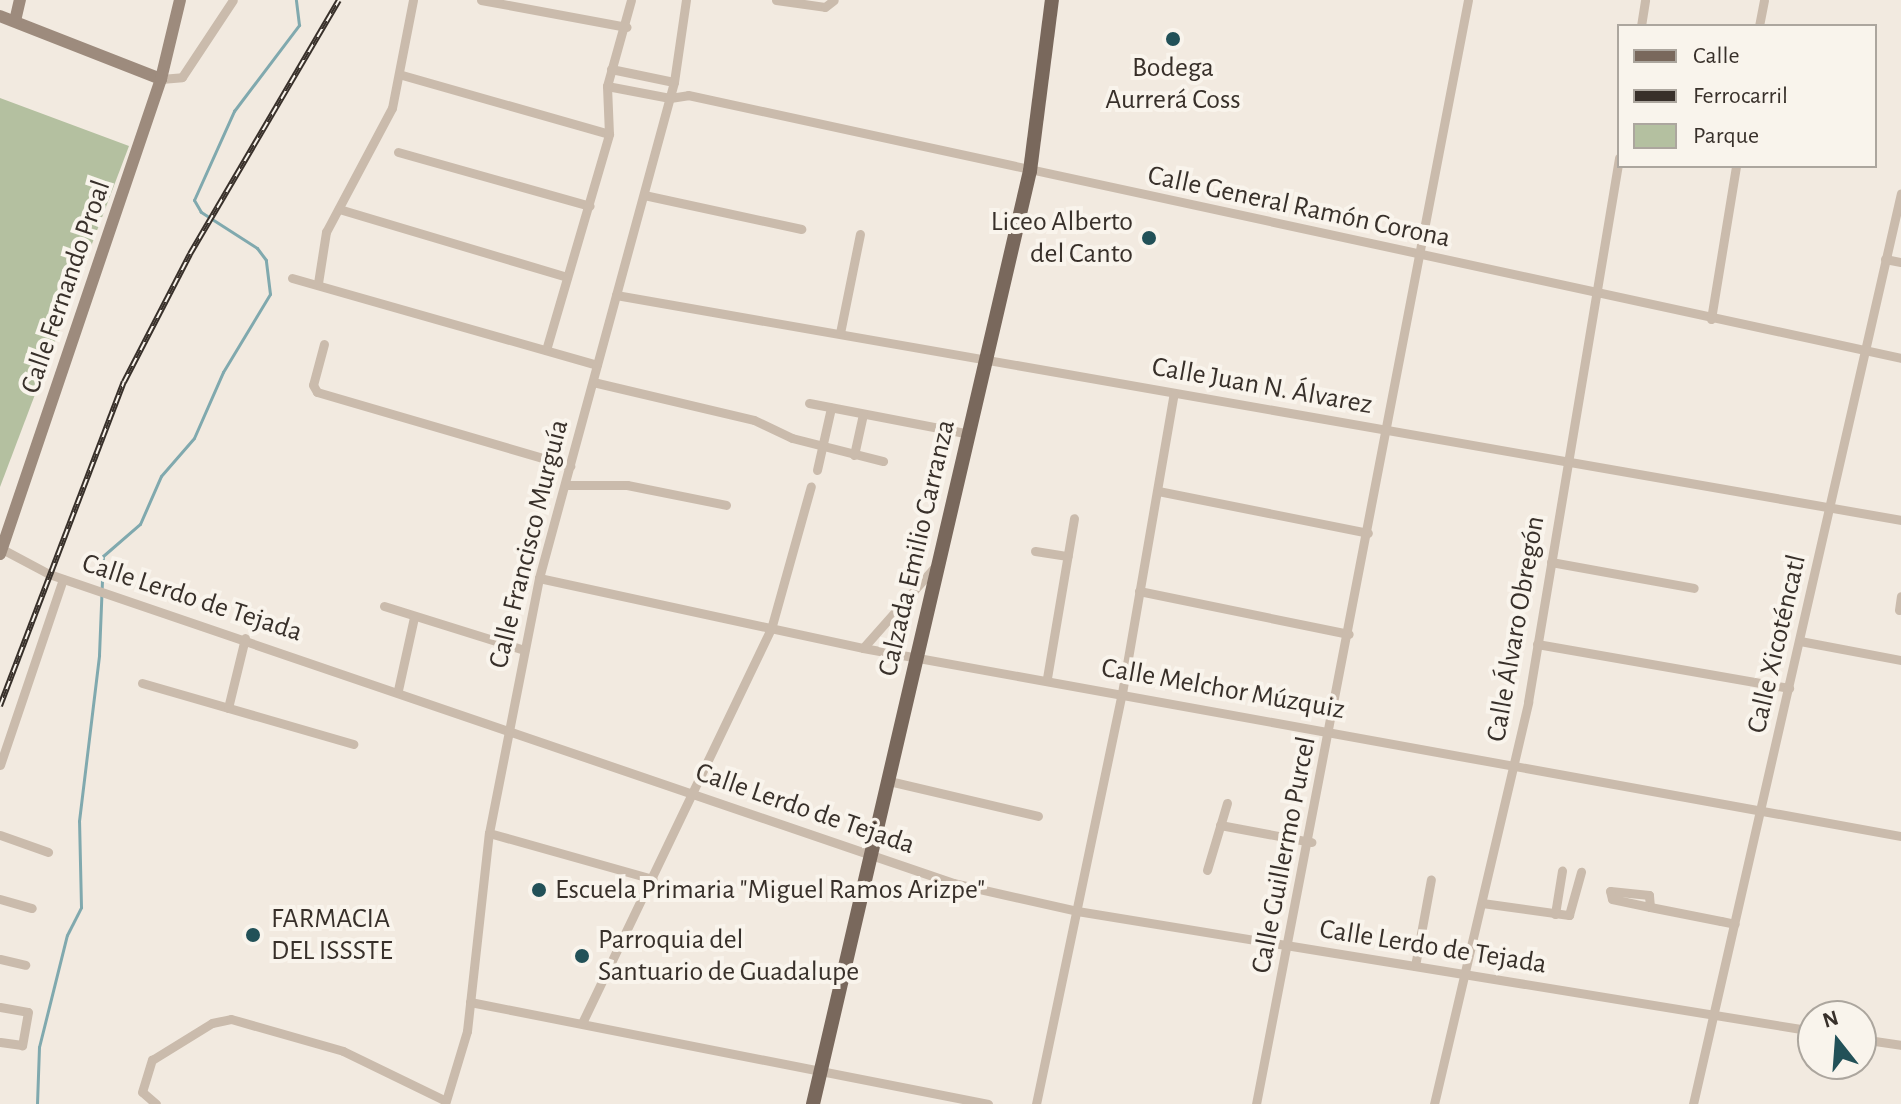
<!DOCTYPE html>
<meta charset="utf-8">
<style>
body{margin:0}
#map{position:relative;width:1901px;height:1104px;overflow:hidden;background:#f2eae0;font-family:"Alegreya Sans",sans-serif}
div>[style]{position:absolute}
.green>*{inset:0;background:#b4c0a0}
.stream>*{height:3px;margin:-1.5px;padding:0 1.5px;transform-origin:1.5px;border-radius:1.5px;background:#80a9ae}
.street>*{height:9px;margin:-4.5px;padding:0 4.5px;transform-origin:4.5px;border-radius:4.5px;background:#cabbac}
.secondary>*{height:12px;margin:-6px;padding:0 6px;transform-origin:6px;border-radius:6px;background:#9d8b7d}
.primary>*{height:14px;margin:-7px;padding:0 7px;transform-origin:7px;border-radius:7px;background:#79685c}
.rail>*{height:6px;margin-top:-3px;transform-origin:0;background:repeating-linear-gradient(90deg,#f9f4ec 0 9px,#38302a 0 18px);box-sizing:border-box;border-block:2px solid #38302a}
.dots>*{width:22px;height:22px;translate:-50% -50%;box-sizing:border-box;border:4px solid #f9f4ec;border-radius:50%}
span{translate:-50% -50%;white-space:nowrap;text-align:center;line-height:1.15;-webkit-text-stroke:8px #f9f4ec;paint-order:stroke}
.poi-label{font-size:28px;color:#38302a}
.right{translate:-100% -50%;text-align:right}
.left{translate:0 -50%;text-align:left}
.street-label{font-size:28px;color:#38302a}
.legend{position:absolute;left:1617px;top:24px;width:260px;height:144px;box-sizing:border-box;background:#f9f4ec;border:2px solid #aca69e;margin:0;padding:10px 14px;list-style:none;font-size:24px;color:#38302a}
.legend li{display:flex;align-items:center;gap:16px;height:40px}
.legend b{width:40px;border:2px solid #aca69e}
.north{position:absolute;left:1797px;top:1000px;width:80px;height:80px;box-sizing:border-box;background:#f9f4ec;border:2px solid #aca69e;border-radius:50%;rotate:343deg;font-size:22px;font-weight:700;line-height:32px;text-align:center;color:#38302a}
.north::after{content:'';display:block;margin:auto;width:28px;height:36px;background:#225158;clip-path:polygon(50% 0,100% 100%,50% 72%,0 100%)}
</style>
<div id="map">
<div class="green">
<i style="clip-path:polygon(0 98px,129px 146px,0 487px)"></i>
</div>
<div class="stream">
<i style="left:37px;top:1104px;width:57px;rotate:-88deg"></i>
<i style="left:39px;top:1047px;width:115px;rotate:-76deg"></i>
<i style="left:67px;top:935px;width:31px;rotate:-63deg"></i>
<i style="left:81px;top:907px;width:86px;rotate:-91.3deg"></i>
<i style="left:79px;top:821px;width:167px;rotate:-83.1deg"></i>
<i style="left:99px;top:655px;width:99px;rotate:-87.7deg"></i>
<i style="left:103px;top:556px;width:49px;rotate:-40.9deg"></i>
<i style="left:140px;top:524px;width:52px;rotate:-66.4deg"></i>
<i style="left:161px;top:476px;width:50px;rotate:-49deg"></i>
<i style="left:194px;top:438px;width:72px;rotate:-66.3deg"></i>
<i style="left:223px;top:372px;width:91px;rotate:-58.9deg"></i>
<i style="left:270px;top:294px;width:34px;rotate:-97deg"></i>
<i style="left:266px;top:260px;width:15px;rotate:-127deg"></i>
<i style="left:257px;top:248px;width:67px;rotate:-147.3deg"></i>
<i style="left:201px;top:212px;width:14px;rotate:-120deg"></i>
<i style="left:194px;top:200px;width:98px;rotate:-65.8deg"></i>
<i style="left:234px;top:111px;width:108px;rotate:-52.9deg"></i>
<i style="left:299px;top:25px;width:25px;rotate:-97deg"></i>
</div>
<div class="street">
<i style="left:481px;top:0;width:148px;rotate:10.5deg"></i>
<i style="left:776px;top:0;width:49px;rotate:8.1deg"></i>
<i style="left:825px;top:7px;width:11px;rotate:-38deg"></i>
<i style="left:1641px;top:26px;width:26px;rotate:-81deg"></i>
<i style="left:1759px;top:26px;width:26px;rotate:-79deg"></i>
<i style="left:611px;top:69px;width:64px;rotate:11.7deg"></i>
<i style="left:402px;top:75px;width:215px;rotate:15.9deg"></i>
<i style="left:161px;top:79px;width:21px;rotate:-5deg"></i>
<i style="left:182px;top:77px;width:92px;rotate:-56.5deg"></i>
<i style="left:607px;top:86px;width:64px;rotate:10.8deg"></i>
<i style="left:670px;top:98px;width:18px;rotate:-9deg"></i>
<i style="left:688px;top:95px;width:1241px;rotate:12.23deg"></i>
<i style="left:398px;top:152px;width:199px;rotate:15.7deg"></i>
<i style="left:644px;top:195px;width:161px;rotate:12.2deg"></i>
<i style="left:339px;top:209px;width:238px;rotate:16.6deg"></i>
<i style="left:1885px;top:259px;width:16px;rotate:11deg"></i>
<i style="left:292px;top:278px;width:317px;rotate:15.9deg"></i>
<i style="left:318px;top:283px;width:52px;rotate:-81.1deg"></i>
<i style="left:326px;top:232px;width:140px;rotate:-62deg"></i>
<i style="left:392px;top:108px;width:110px;rotate:-79deg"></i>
<i style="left:616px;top:295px;width:1305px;rotate:9.93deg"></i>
<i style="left:1711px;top:319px;width:155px;rotate:-80.7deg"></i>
<i style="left:840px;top:333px;width:101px;rotate:-78.6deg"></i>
<i style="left:324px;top:344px;width:42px;rotate:105deg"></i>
<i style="left:313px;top:385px;width:8px;rotate:60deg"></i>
<i style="left:317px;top:392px;width:264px;rotate:16.3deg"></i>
<i style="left:546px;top:350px;width:225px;rotate:-73.7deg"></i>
<i style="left:609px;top:134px;width:48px;rotate:-92.4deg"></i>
<i style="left:607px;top:86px;width:89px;rotate:-74.4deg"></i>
<i style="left:593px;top:382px;width:165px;rotate:13.3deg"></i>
<i style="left:754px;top:420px;width:42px;rotate:25.3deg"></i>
<i style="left:792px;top:438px;width:94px;rotate:14.2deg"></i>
<i style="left:809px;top:403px;width:164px;rotate:10.9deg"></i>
<i style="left:854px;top:455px;width:42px;rotate:-77.6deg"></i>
<i style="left:817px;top:470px;width:64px;rotate:-77.3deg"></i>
<i style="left:565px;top:485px;width:62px"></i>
<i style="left:627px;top:485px;width:101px;rotate:11.4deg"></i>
<i style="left:1158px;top:491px;width:214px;rotate:11.3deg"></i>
<i style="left:2px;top:549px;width:53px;rotate:28deg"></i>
<i style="left:49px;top:574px;width:955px;rotate:18.87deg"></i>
<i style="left:953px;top:883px;width:127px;rotate:12.7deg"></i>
<i style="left:1077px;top:911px;width:746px;rotate:9.26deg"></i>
<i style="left:1035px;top:551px;width:33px;rotate:9deg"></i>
<i style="left:1551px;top:562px;width:145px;rotate:10.3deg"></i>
<i style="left:539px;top:578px;width:331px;rotate:12.2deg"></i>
<i style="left:863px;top:648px;width:1055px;rotate:10.27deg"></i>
<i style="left:1139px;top:591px;width:214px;rotate:11.6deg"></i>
<i style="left:384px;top:606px;width:147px;rotate:17.4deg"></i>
<i style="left:1899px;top:610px;width:14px;rotate:-82deg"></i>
<i style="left:1800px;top:641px;width:103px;rotate:10.7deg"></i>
<i style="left:1537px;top:644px;width:256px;rotate:9.9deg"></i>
<i style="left:863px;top:648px;width:115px;rotate:-48.5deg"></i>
<i style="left:1047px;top:678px;width:162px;rotate:-80.4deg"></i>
<i style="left:142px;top:683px;width:220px;rotate:16.1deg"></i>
<i style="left:398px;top:690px;width:75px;rotate:-77.6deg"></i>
<i style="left:228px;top:708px;width:72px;rotate:-76.3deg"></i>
<i style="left:0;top:765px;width:196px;rotate:-71.3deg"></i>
<i style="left:889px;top:781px;width:153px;rotate:13.2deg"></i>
<i style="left:1220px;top:825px;width:93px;rotate:10.6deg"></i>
<i style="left:489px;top:833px;width:170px;rotate:15.7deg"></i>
<i style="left:0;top:835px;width:51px;rotate:19.5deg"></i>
<i style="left:1207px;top:870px;width:70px;rotate:-73.4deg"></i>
<i style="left:0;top:899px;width:33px;rotate:16deg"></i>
<i style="left:1482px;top:903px;width:88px;rotate:7.9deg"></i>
<i style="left:1569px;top:915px;width:45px;rotate:-74.4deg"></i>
<i style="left:1650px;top:907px;width:12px;rotate:-95deg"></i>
<i style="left:1649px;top:895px;width:39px;rotate:-174deg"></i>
<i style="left:1610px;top:891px;width:8px;rotate:76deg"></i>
<i style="left:1612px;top:899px;width:39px;rotate:12deg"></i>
<i style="left:1650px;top:907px;width:72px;rotate:11.2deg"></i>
<i style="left:1721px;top:921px;width:14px;rotate:12deg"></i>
<i style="left:1555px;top:914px;width:44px;rotate:-80.8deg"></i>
<i style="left:0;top:959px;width:26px;rotate:13deg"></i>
<i style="left:1415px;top:966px;width:88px;rotate:-79.6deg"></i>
<i style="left:470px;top:1002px;width:528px;rotate:11.14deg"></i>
<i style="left:0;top:1007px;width:28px;rotate:10deg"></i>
<i style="left:28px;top:1012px;width:34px;rotate:100deg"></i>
<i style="left:22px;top:1045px;width:22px;rotate:-172deg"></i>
<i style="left:582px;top:1023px;width:437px;rotate:-64.4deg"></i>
<i style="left:771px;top:629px;width:148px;rotate:-74.4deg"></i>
<i style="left:1861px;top:1039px;width:40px;rotate:8.5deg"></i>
<i style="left:156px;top:1104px;width:18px;rotate:-139deg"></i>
<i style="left:142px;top:1092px;width:34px;rotate:-73deg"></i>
<i style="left:152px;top:1060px;width:70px;rotate:-31.7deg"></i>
<i style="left:212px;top:1023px;width:19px;rotate:-12deg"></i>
<i style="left:231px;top:1019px;width:116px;rotate:15.9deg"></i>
<i style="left:343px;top:1051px;width:114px;rotate:25.9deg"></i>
<i style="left:445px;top:1104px;width:76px;rotate:-73.2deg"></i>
<i style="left:467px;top:1031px;width:199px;rotate:-83.7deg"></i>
<i style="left:489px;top:833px;width:260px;rotate:-78.9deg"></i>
<i style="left:539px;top:578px;width:514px;rotate:-74.77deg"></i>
<i style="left:674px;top:82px;width:83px;rotate:-81.7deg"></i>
<i style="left:1036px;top:1104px;width:420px;rotate:-78.2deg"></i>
<i style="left:1122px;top:693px;width:304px;rotate:-80.2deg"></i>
<i style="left:1256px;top:1104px;width:1124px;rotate:-79.13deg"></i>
<i style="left:1434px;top:1104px;width:413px;rotate:-76.8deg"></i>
<i style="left:1528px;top:702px;width:552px;rotate:-80.5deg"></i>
<i style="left:1693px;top:1104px;width:934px;rotate:-77.14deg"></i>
</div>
<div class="secondary">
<i style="left:0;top:16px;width:173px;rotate:21.4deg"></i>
<i style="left:15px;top:21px;width:22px;rotate:-77deg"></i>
<i style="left:0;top:554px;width:502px;rotate:-71.28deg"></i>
<i style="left:161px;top:79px;width:81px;rotate:-76.5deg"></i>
</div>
<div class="primary">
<i style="left:813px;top:1104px;width:958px;rotate:-76.91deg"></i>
<i style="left:1030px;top:171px;width:172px;rotate:-82.7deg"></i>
</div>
<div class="rail">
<i style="left:0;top:706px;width:347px;rotate:-69.1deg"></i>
<i style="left:124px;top:382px;width:144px;rotate:-62.7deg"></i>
<i style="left:190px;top:254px;width:294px;rotate:-59.6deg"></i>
</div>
<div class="dots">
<i style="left:1173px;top:39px;background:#225158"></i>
<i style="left:1149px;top:238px;background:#225158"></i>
<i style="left:539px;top:890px;background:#225158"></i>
<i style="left:253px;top:935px;background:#225158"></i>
<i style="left:582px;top:956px;background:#225158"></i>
</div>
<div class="poi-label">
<span style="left:1173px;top:84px">Bodega<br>Aurrerá Coss</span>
<span class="right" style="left:1133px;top:238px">Liceo Alberto<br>del Canto</span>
<span class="left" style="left:555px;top:890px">Escuela Primaria "Miguel Ramos Arizpe"</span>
<span class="left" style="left:271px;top:935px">FARMACIA<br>DEL ISSSTE</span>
<span class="left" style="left:598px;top:956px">Parroquia del<br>Santuario de Guadalupe</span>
</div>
<div class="street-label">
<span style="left:1299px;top:207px;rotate:12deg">Calle General Ramón Corona</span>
<span style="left:66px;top:287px;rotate:-71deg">Calle Fernando Proal</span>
<span style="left:1262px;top:386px;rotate:10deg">Calle Juan N. Álvarez</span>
<span style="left:529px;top:544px;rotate:-76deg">Calle Francisco Murguía</span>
<span style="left:917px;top:548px;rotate:-77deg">Calzada Emilio Carranza</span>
<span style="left:192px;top:598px;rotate:18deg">Calle Lerdo de Tejada</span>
<span style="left:1516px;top:629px;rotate:-80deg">Calle Álvaro Obregón</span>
<span style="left:1777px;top:644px;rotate:-77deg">Calle Xicoténcatl</span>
<span style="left:1223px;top:689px;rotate:10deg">Calle Melchor Múzquiz</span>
<span style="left:805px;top:809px;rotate:19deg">Calle Lerdo de Tejada</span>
<span style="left:1284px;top:855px;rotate:-79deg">Calle Guillermo Purcel</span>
<span style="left:1433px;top:947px;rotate:9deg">Calle Lerdo de Tejada</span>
</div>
<ul class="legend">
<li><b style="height:10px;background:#79685c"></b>Calle</li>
<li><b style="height:10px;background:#38302a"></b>Ferrocarril</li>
<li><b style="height:22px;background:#b4c0a0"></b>Parque</li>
</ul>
<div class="north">N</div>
</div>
